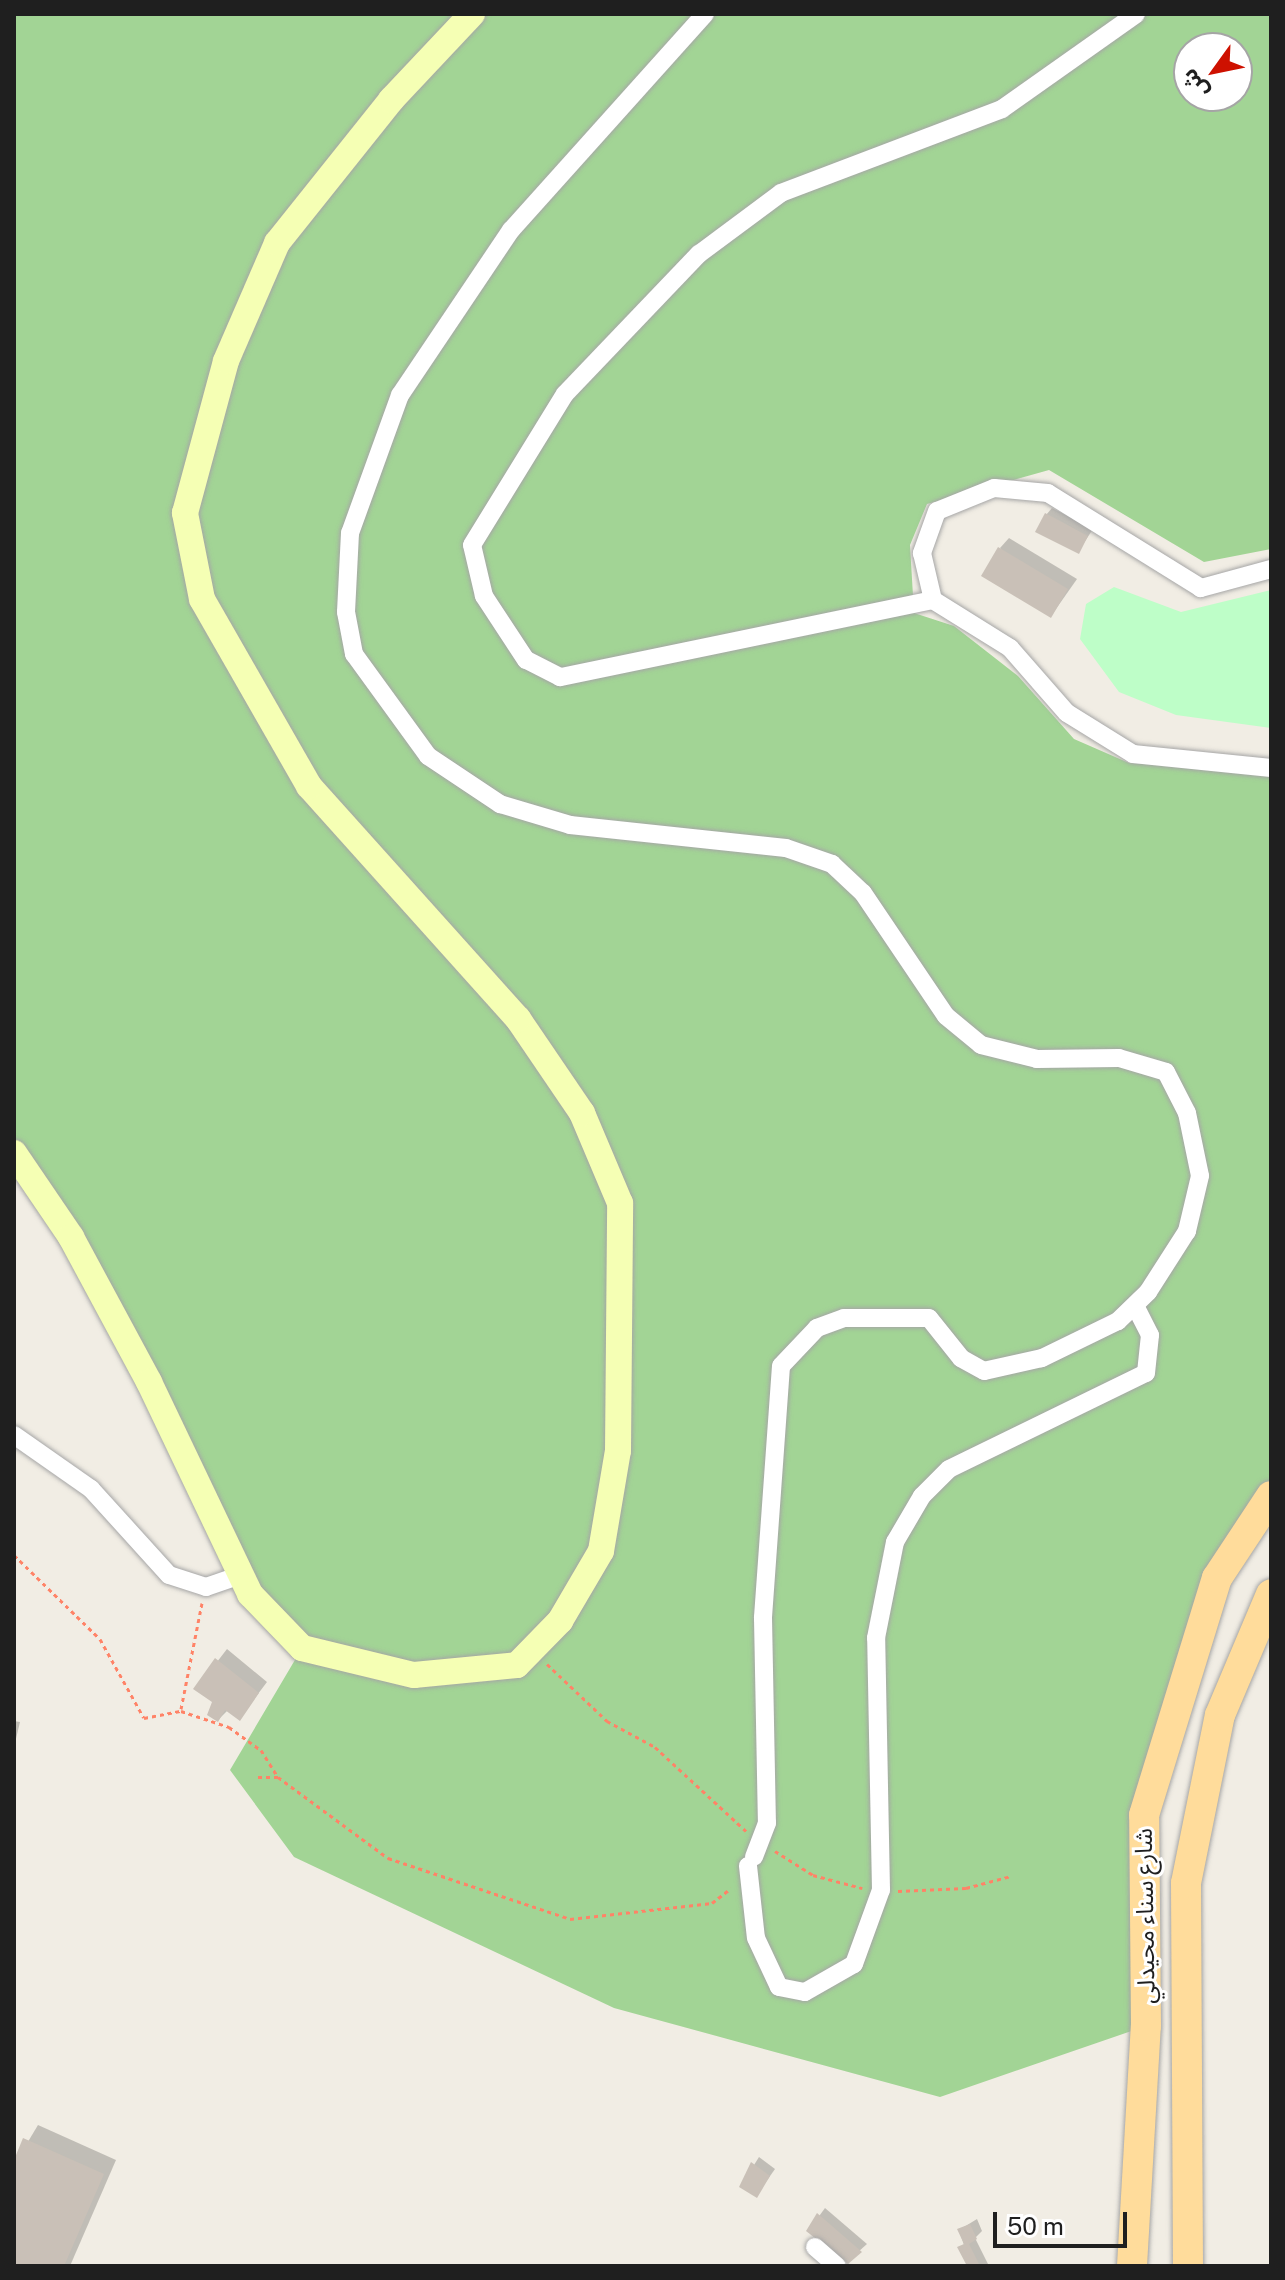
<!DOCTYPE html>
<meta charset="utf-8">
<style>
body{margin:0}
#map{position:relative;width:1285px;height:2280px;overflow:hidden;background:#f1ede4;font-family:"Public Sans","Noto Sans Arabic",sans-serif}
div>[style]{position:absolute}
.forest>*{inset:0;background:#a2d495}
.park>*{inset:0;background:#befec8}
.shadow>*{inset:0;background:#0003}
.building>*{inset:0;background:#c9c0b7}
.path>*{height:3px;margin-top:-1.5px;transform-origin:0;background:repeating-linear-gradient(90deg,#ff8367 0 4px,transparent 0 8px)}
.roads{filter:drop-shadow(0 0 2px #a6a6a6) drop-shadow(0 0 2px #a6a6a6)}
.street>*{height:18px;margin:-9px;padding:0 9px;transform-origin:9px;border-radius:9px;background:#fff}
.secondary>*{height:26px;margin:-13px;padding:0 13px;transform-origin:13px;border-radius:13px;background:#f5ffb4}
.primary>*{height:30px;margin:-15px;padding:0 15px;transform-origin:15px;border-radius:15px;background:#ffdc9b}
span{translate:-50% -50%;white-space:nowrap;text-align:center;line-height:1.15;-webkit-text-stroke:6px #fff;paint-order:stroke}
.street-label{font-size:24px;color:#1f1f1f}
.frame{position:absolute;inset:0;border:16px solid #1f1f1f;pointer-events:none}
.north{position:absolute;left:1173px;top:32px;width:80px;height:80px;box-sizing:border-box;background:#fff;border:2px solid #a5a5a5;border-radius:50%;rotate:237deg;font-size:22px;font-weight:700;line-height:32px;text-align:center;color:#1f1f1f}
.north::after{content:'';display:block;margin:auto;width:28px;height:36px;background:#ce1100;clip-path:polygon(50% 0,100% 100%,50% 72%,0 100%)}
.scale{position:absolute;left:993px;top:2212px;width:134px;height:36px;box-sizing:border-box;border:4px solid #1f1f1f;border-top:0;padding-left:10px;font-size:24px;line-height:28px;white-space:nowrap;color:#1f1f1f;-webkit-text-stroke:6px #fff;paint-order:stroke}
</style>
<div id="map">
<div class="forest">
<i style="clip-path:polygon(evenodd,14px 14px,1271px 14px,1271px 549px,1204px 562px,1049px 470px,927px 504px,910px 545px,914px 613px,954px 626px,1018px 676px,1074px 739px,1129px 763px,1271px 772px,1271px 1496px,1217px 1578px,1144px 1815px,1146px 2026px,940px 2097px,614px 2008px,294px 1857px,230px 1770px,302px 1648px,274px 1620px,14px 1153px,14px 14px,1189px 48px,1237px 48px,1237px 96px,1189px 96px,1189px 48px)"></i>
</div>
<div class="park">
<i style="clip-path:polygon(1114px 587px,1181px 612px,1271px 590px,1271px 728px,1176px 715px,1119px 692px,1080px 639px,1086px 604px)"></i>
</div>
<div class="shadow">
<i style="clip-path:polygon(1052px 508px,1093px 529px,1078px 552px,1046px 515px)"></i>
<i style="clip-path:polygon(1009px 538px,1077px 579px,1051px 616px,1000px 548px)"></i>
<i style="clip-path:polygon(227px 1649px,267px 1682px,240px 1718px,228px 1710px,218px 1720px,214px 1701px,196px 1689px)"></i>
<i style="clip-path:polygon(14px 1721px,20px 1722px,14px 1747px)"></i>
<i style="clip-path:polygon(38px 2125px,116px 2160px,70px 2266px,14px 2266px,14px 2165px)"></i>
<i style="clip-path:polygon(759px 2157px,775px 2169px,756px 2196px,741px 2186px)"></i>
<i style="clip-path:polygon(825px 2208px,867px 2244px,848px 2261px,809px 2230px)"></i>
<i style="clip-path:polygon(977px 2219px,982px 2231px,975px 2238px,989px 2266px,971px 2266px,959px 2230px)"></i>
</div>
<div class="building">
<i style="clip-path:polygon(1045px 513px,1088px 536px,1079px 554px,1035px 532px)"></i>
<i style="clip-path:polygon(998px 547px,1068px 589px,1051px 618px,981px 576px)"></i>
<i style="clip-path:polygon(215px 1658px,259px 1693px,240px 1721px,225px 1710px,218px 1722px,207px 1715px,212px 1702px,193px 1689px)"></i>
<i style="clip-path:polygon(23px 2138px,104px 2174px,64px 2266px,14px 2266px,14px 2160px)"></i>
<i style="clip-path:polygon(751px 2162px,770px 2176px,757px 2198px,739px 2187px)"></i>
<i style="clip-path:polygon(817px 2213px,862px 2252px,848px 2264px,806px 2231px)"></i>
<i style="clip-path:polygon(970px 2224px,977px 2239px,969px 2244px,980px 2266px,967px 2266px,957px 2247px,964px 2244px,957px 2229px)"></i>
</div>
<div class="path">
<i style="left:14px;top:1555px;width:120px;rotate:44.3deg"></i>
<i style="left:100px;top:1639px;width:90px;rotate:60.9deg"></i>
<i style="left:144px;top:1718px;width:38px;rotate:-11deg"></i>
<i style="left:181px;top:1711px;width:51px;rotate:18.4deg"></i>
<i style="left:229px;top:1727px;width:39px;rotate:36deg"></i>
<i style="left:261px;top:1750px;width:32px;rotate:58deg"></i>
<i style="left:278px;top:1777px;width:21px;rotate:180deg"></i>
<i style="left:547px;top:1664px;width:83px;rotate:43.5deg"></i>
<i style="left:607px;top:1721px;width:55px;rotate:28.4deg"></i>
<i style="left:655px;top:1747px;width:124px;rotate:42.7deg"></i>
<i style="left:181px;top:1709px;width:108px;rotate:-78.8deg"></i>
<i style="left:278px;top:1777px;width:137px;rotate:36.4deg"></i>
<i style="left:388px;top:1858px;width:192px;rotate:18.5deg"></i>
<i style="left:570px;top:1919px;width:143px;rotate:-6.4deg"></i>
<i style="left:712px;top:1903px;width:24px;rotate:-38deg"></i>
<i style="left:775px;top:1851px;width:45px;rotate:32.3deg"></i>
<i style="left:813px;top:1875px;width:51px;rotate:14.9deg"></i>
<i style="left:898px;top:1891px;width:68px;rotate:-2.5deg"></i>
<i style="left:966px;top:1888px;width:47px;rotate:-14.9deg"></i>
</div>
<div class="roads">
<div class="street">
<i style="left:705px;top:14px;width:290px;rotate:131.9deg"></i>
<i style="left:511px;top:230px;width:199px;rotate:123.9deg"></i>
<i style="left:400px;top:395px;width:147px;rotate:109.9deg"></i>
<i style="left:350px;top:533px;width:79px;rotate:92.9deg"></i>
<i style="left:346px;top:612px;width:43px;rotate:79.2deg"></i>
<i style="left:354px;top:654px;width:126px;rotate:54deg"></i>
<i style="left:428px;top:756px;width:87px;rotate:33.7deg"></i>
<i style="left:500px;top:804px;width:73px;rotate:16.7deg"></i>
<i style="left:570px;top:825px;width:217px;rotate:6.1deg"></i>
<i style="left:786px;top:848px;width:49px;rotate:19.2deg"></i>
<i style="left:832px;top:864px;width:42px;rotate:43.1deg"></i>
<i style="left:863px;top:893px;width:148px;rotate:56deg"></i>
<i style="left:946px;top:1016px;width:45px;rotate:39.6deg"></i>
<i style="left:981px;top:1045px;width:58px;rotate:14deg"></i>
<i style="left:1037px;top:1059px;width:82px;rotate:-0.7deg"></i>
<i style="left:1119px;top:1058px;width:49px;rotate:16.6deg"></i>
<i style="left:1166px;top:1072px;width:46px;rotate:62.9deg"></i>
<i style="left:1187px;top:1113px;width:64px;rotate:78.3deg"></i>
<i style="left:1200px;top:1176px;width:57px;rotate:103.3deg"></i>
<i style="left:1187px;top:1231px;width:72px;rotate:122.6deg"></i>
<i style="left:1148px;top:1292px;width:42px;rotate:136deg"></i>
<i style="left:1118px;top:1321px;width:85px;rotate:154deg"></i>
<i style="left:1042px;top:1358px;width:59px;rotate:167.4deg"></i>
<i style="left:984px;top:1371px;width:26px;rotate:-151deg"></i>
<i style="left:961px;top:1358px;width:51px;rotate:-128.7deg"></i>
<i style="left:929px;top:1318px;width:85px;rotate:180deg"></i>
<i style="left:844px;top:1318px;width:29px;rotate:160deg"></i>
<i style="left:817px;top:1328px;width:52px;rotate:133.5deg"></i>
<i style="left:781px;top:1366px;width:253px;rotate:94.1deg"></i>
<i style="left:763px;top:1618px;width:205px;rotate:88.9deg"></i>
<i style="left:767px;top:1823px;width:36px;rotate:111deg"></i>
<i style="left:1271px;top:569px;width:73px;rotate:164.8deg"></i>
<i style="left:1201px;top:588px;width:180px;rotate:-148.2deg"></i>
<i style="left:1048px;top:493px;width:54px;rotate:-174.7deg"></i>
<i style="left:994px;top:488px;width:61px;rotate:158deg"></i>
<i style="left:937px;top:511px;width:45px;rotate:109.7deg"></i>
<i style="left:922px;top:553px;width:48px;rotate:76.8deg"></i>
<i style="left:933px;top:600px;width:91px;rotate:31.9deg"></i>
<i style="left:1010px;top:648px;width:86px;rotate:48.8deg"></i>
<i style="left:1067px;top:713px;width:78px;rotate:31.8deg"></i>
<i style="left:1133px;top:754px;width:139px;rotate:5.8deg"></i>
<i style="left:933px;top:600px;width:381px;rotate:168.3deg"></i>
<i style="left:560px;top:677px;width:38px;rotate:-153deg"></i>
<i style="left:526px;top:660px;width:77px;rotate:-123.3deg"></i>
<i style="left:484px;top:596px;width:52px;rotate:-103.2deg"></i>
<i style="left:472px;top:545px;width:177px;rotate:-58.4deg"></i>
<i style="left:565px;top:394px;width:194px;rotate:-46.3deg"></i>
<i style="left:699px;top:254px;width:102px;rotate:-36.6deg"></i>
<i style="left:781px;top:193px;width:236px;rotate:-20.8deg"></i>
<i style="left:1002px;top:109px;width:164px;rotate:-35.3deg"></i>
<i style="left:14px;top:1435px;width:94px;rotate:35deg"></i>
<i style="left:91px;top:1489px;width:116px;rotate:47.8deg"></i>
<i style="left:169px;top:1575px;width:39px;rotate:18deg"></i>
<i style="left:206px;top:1587px;width:36px;rotate:-19deg"></i>
<i style="left:748px;top:1866px;width:72px;rotate:83.7deg"></i>
<i style="left:756px;top:1938px;width:54px;rotate:64.9deg"></i>
<i style="left:779px;top:1987px;width:26px;rotate:11deg"></i>
<i style="left:805px;top:1992px;width:56px;rotate:-29.7deg"></i>
<i style="left:854px;top:1964px;width:79px;rotate:-70deg"></i>
<i style="left:881px;top:1890px;width:252px;rotate:-91.1deg"></i>
<i style="left:876px;top:1638px;width:98px;rotate:-78.8deg"></i>
<i style="left:895px;top:1542px;width:53px;rotate:-59.6deg"></i>
<i style="left:922px;top:1496px;width:38px;rotate:-45deg"></i>
<i style="left:949px;top:1469px;width:219px;rotate:-26deg"></i>
<i style="left:1146px;top:1373px;width:38px;rotate:-84deg"></i>
<i style="left:1150px;top:1335px;width:33px;rotate:-117deg"></i>
<i style="left:815px;top:2247px;width:29px;rotate:41deg"></i>
</div>
<div class="secondary">
<i style="left:14px;top:1153px;width:102px;rotate:55.8deg"></i>
<i style="left:71px;top:1237px;width:165px;rotate:61.7deg"></i>
<i style="left:149px;top:1382px;width:235px;rotate:64.5deg"></i>
<i style="left:250px;top:1594px;width:75px;rotate:46.1deg"></i>
<i style="left:302px;top:1648px;width:115px;rotate:13.6deg"></i>
<i style="left:414px;top:1675px;width:103px;rotate:-5.5deg"></i>
<i style="left:517px;top:1665px;width:62px;rotate:-45.7deg"></i>
<i style="left:560px;top:1621px;width:81px;rotate:-59.6deg"></i>
<i style="left:601px;top:1551px;width:101px;rotate:-80.4deg"></i>
<i style="left:618px;top:1451px;width:248px;rotate:-89.5deg"></i>
<i style="left:620px;top:1203px;width:98px;rotate:-112.9deg"></i>
<i style="left:582px;top:1113px;width:114px;rotate:-124.2deg"></i>
<i style="left:518px;top:1019px;width:313px;rotate:-131.9deg"></i>
<i style="left:309px;top:786px;width:215px;rotate:-119.8deg"></i>
<i style="left:202px;top:599px;width:88px;rotate:-101.2deg"></i>
<i style="left:185px;top:513px;width:157px;rotate:-74.9deg"></i>
<i style="left:226px;top:361px;width:129px;rotate:-66.6deg"></i>
<i style="left:277px;top:243px;width:183px;rotate:-51.4deg"></i>
<i style="left:391px;top:100px;width:118px;rotate:-46.7deg"></i>
</div>
<div class="primary">
<i style="left:1132px;top:2266px;width:240px;rotate:-86.7deg"></i>
<i style="left:1146px;top:2026px;width:211px;rotate:-90.5deg"></i>
<i style="left:1144px;top:1815px;width:248px;rotate:-72.9deg"></i>
<i style="left:1217px;top:1578px;width:98px;rotate:-56.6deg"></i>
<i style="left:1188px;top:2266px;width:383px;rotate:-90.3deg"></i>
<i style="left:1186px;top:1883px;width:171px;rotate:-78.6deg"></i>
<i style="left:1220px;top:1715px;width:131px;rotate:-67.1deg"></i>
</div>
</div>
<div class="street-label">
<span style="left:1145px;top:1916px;rotate:-91deg">شارع سناء محيدلي</span>
</div>
<div class="frame"></div>
<div class="north">ش</div>
<div class="scale">50 m</div>
</div>
